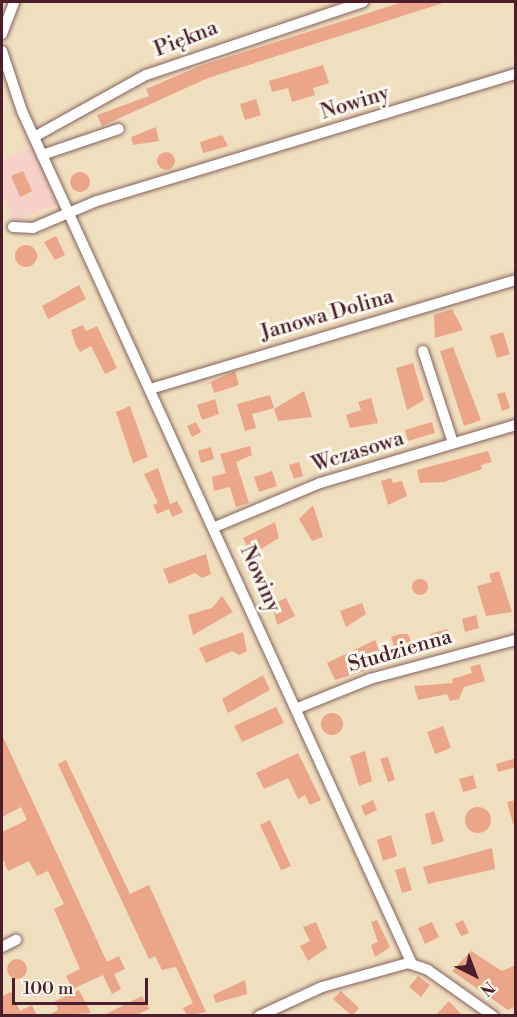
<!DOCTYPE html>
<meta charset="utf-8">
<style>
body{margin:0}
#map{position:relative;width:517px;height:1017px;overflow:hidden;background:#f0dfbe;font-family:"Libre Bodoni",serif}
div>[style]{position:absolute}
.built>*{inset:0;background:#f7d1c8}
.building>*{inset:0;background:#eba588}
.round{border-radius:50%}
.roads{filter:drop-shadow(0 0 2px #84625e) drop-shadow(0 0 2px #84625e)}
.minor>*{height:10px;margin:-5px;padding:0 5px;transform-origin:5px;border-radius:5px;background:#fff}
span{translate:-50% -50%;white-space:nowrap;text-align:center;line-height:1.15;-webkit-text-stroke:6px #fbf7ec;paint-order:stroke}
.street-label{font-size:21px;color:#4a1f2b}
.frame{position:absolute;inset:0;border:3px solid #4a1f2b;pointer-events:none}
.north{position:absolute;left:445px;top:945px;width:60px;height:60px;-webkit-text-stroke:4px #fbf7ec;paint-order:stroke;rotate:138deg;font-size:16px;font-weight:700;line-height:24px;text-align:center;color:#4a1f2b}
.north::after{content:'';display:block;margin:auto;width:21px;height:27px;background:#4a1f2b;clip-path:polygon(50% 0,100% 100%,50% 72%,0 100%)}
.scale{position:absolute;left:12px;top:978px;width:136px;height:27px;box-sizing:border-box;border:3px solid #4a1f2b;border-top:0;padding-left:8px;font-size:18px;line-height:21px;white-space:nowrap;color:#4a1f2b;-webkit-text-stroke:4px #fbf7ec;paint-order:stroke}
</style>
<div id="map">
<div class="built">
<i style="clip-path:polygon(33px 147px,58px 204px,13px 221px,2px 196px,2px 161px)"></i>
</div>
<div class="building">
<i style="clip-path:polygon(403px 2px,443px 3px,208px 78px,102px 126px,97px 115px,149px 96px,146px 89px,200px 66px)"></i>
<i style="clip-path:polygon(323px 65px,329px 83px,313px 88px,315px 95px,292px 102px,288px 88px,272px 92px,269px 81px)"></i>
<i style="clip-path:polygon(256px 99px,261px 115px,245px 120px,240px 104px)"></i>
<i style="clip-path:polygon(156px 127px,159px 141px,133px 145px,131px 137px)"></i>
<i style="clip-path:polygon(222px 135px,228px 146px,203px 153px,200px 142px)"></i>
<i class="round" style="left:157px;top:152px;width:18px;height:18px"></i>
<i style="clip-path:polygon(23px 171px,32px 191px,20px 197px,11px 176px)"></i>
<i class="round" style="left:70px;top:172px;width:20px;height:20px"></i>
<i style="clip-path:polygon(56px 236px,65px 255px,55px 260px,44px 242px)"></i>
<i class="round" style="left:15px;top:245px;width:22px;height:22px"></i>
<i style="clip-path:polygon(79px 285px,86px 299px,48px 319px,42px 306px)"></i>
<i style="clip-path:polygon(452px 309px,463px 330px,435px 338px,434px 315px)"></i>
<i style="clip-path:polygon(83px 325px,86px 331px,97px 326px,117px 368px,105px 374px,91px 346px,80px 352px,76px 346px,71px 330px)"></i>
<i style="clip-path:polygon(503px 332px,510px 354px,497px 358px,490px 336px)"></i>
<i style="clip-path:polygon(453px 347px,481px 420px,464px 426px,440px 351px)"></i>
<i style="clip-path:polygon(413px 363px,424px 400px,407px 410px,396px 368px)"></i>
<i style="clip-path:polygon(235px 371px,239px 385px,214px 393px,211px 383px,204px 385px)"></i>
<i style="clip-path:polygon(304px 391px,312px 417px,278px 421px,274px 409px)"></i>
<i style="clip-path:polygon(505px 392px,510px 408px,502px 411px,497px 394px)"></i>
<i style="clip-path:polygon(270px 395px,274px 408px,252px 414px,256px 428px,245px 431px,237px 404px)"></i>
<i style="clip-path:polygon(371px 398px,378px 423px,350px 428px,346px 415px,361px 410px,358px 402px)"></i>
<i style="clip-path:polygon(215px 399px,219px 414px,202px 420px,197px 405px)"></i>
<i style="clip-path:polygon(130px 406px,148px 457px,133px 463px,116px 412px)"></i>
<i style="clip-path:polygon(196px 422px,201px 432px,192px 437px,187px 426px)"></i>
<i style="clip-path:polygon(432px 422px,435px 433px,408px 441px,405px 430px)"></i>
<i style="clip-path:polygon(250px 446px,252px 455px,236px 462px,249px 503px,236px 507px,230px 487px,214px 491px,212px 477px,226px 473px,220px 454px)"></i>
<i style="clip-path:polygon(211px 447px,214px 459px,201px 463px,198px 451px)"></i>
<i style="clip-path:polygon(488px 451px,492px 462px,481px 465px,482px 469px,444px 482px,420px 483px,417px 470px)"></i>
<i style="clip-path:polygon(299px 462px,303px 476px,294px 479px,289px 465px)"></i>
<i style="clip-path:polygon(158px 468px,170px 504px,177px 501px,183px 512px,172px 517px,169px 509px,157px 514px,153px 505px,158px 503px,144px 474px)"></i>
<i style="clip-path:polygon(272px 471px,277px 486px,259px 492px,254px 477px)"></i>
<i style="clip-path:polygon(391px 478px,393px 483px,402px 481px,407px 496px,388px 505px,381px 481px)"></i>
<i style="clip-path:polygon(313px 505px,323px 537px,312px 541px,299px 519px)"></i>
<i style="clip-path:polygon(275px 522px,279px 538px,251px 555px,243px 538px)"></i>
<i style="clip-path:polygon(206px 554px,211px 574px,202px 578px,195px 573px,169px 584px,163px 569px)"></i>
<i style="clip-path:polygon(499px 571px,512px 612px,486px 616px,477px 586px,492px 582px,489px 574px)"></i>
<i class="round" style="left:412px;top:579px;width:16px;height:16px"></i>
<i style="clip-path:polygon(222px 596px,233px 612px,193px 635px,188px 615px,212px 608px)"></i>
<i style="clip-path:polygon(286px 598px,295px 616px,277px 625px,272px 604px)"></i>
<i style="clip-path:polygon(362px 603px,366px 614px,346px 627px,340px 611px)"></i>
<i style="clip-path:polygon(476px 615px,479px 628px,465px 632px,462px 619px)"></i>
<i style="clip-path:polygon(447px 629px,450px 641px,433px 645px,430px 634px)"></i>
<i style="clip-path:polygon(243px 632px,247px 651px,239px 655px,232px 651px,206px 663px,199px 648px)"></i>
<i style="clip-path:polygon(400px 634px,408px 634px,412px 645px,398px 657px,391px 637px)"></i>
<i style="clip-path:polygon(375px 640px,381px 655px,369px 659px,373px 668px,335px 680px,327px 663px)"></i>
<i style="clip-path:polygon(480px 664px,485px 681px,464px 687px,459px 699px,450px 701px,447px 694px,418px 700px,414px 686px,453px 683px,452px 679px,472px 673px,470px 667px)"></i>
<i style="clip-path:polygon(263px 675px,270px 690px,228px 713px,222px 699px)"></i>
<i style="clip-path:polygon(276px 707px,284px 723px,242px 742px,234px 726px)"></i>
<i class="round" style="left:321px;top:713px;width:22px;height:22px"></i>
<i style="clip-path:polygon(443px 726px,451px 748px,435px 754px,427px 732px)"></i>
<i style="clip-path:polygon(2px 735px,107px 962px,119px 956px,125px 969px,114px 974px,121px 989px,112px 994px,103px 975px,73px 989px,66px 976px,80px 969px,54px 909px,64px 904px,48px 871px,37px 876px,29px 861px,8px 871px,2px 857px,2px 832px,27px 820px,21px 807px,2px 817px)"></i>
<i style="clip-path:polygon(365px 751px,372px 781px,359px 786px,350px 756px)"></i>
<i style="clip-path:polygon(298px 753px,321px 800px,310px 805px,305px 795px,298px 799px,288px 778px,264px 789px,256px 773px)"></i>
<i style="clip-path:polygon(388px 757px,395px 780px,388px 782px,380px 759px)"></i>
<i style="clip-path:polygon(516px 758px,516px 767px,498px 772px,496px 764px)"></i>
<i style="clip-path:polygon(66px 760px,130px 894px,149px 885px,206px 1012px,187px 1016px,183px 1008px,193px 1003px,176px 967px,162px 970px,155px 956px,149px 959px,58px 764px)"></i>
<i style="clip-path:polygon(473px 775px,477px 788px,463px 792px,459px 779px)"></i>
<i style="clip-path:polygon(373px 800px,377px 810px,365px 816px,361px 806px)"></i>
<i style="clip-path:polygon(516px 800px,516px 823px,513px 824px,507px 802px)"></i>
<i class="round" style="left:465px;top:807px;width:26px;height:26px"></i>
<i style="clip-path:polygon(434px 811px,444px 841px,432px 845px,425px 814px)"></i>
<i style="clip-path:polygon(270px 820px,291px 866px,281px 870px,260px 825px)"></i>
<i style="clip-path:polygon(391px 835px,397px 856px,383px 861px,377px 840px)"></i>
<i style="clip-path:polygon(492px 848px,495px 869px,428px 884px,423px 867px)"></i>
<i style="clip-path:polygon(405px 867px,412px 890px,402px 893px,395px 870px)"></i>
<i style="clip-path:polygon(377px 920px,390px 947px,375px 957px,371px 945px,378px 942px,371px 922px)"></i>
<i style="clip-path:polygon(463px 920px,469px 933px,461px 936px,455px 924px)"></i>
<i style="clip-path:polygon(316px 922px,327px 948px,308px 961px,300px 946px,310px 941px,303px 927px)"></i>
<i style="clip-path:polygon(432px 922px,439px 937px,425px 944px,418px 928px)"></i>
<i style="clip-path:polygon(471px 951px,502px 971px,516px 965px,516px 1006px,508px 1010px,452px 971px)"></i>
<i class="round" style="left:7px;top:959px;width:20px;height:20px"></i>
<i style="clip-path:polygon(418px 976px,430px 985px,421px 997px,409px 987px)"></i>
<i style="clip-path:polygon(245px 980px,247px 994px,216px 1003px,213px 995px)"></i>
<i style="clip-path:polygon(79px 990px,91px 1013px,47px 1016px,58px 1010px,55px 1001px)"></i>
<i style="clip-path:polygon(341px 991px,359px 1008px,352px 1016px,333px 999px)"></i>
<i style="clip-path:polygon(11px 992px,20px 1011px,32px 1005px,37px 1016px,2px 1016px,2px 996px)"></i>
<i style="clip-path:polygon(142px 996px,149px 1009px,134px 1016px,102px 1016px)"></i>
<i style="clip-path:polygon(449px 1001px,463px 1016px,435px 1016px)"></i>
</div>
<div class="roads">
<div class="minor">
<i style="left:2px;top:34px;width:34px;rotate:-69deg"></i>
<i style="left:2px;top:51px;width:63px;rotate:71.6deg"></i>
<i style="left:22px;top:111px;width:938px;rotate:65.43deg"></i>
<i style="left:34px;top:137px;width:128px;rotate:-29deg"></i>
<i style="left:146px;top:75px;width:229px;rotate:-18.6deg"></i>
<i style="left:42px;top:155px;width:81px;rotate:-18.7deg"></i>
<i style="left:13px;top:227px;width:20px;rotate:3deg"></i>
<i style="left:33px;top:228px;width:69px;rotate:-22.9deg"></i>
<i style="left:97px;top:201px;width:438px;rotate:-16.9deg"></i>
<i style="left:423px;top:351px;width:97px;rotate:71.9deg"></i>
<i style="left:150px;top:389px;width:382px;rotate:-16.6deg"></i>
<i style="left:215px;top:527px;width:114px;rotate:-22.7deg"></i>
<i style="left:320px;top:483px;width:204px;rotate:-16.5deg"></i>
<i style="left:298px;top:708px;width:78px;rotate:-21.9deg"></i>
<i style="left:370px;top:679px;width:151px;rotate:-15deg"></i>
<i style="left:2px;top:947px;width:16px;rotate:-27deg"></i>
<i style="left:259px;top:1016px;width:69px;rotate:-24.7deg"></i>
<i style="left:322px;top:987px;width:89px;rotate:-15.6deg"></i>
<i style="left:408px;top:963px;width:21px;rotate:19deg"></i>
<i style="left:428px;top:970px;width:80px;rotate:35.3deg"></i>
</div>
</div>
<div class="street-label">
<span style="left:186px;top:39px;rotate:-21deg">Piękna</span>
<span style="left:355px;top:103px;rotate:-17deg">Nowiny</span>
<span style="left:327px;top:315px;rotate:-16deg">Janowa Dolina</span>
<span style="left:358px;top:452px;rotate:-17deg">Wczasowa</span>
<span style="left:260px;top:579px;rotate:66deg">Nowiny</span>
<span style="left:400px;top:651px;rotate:-16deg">Studzienna</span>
</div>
<div class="frame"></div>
<div class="north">N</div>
<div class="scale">100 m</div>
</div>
